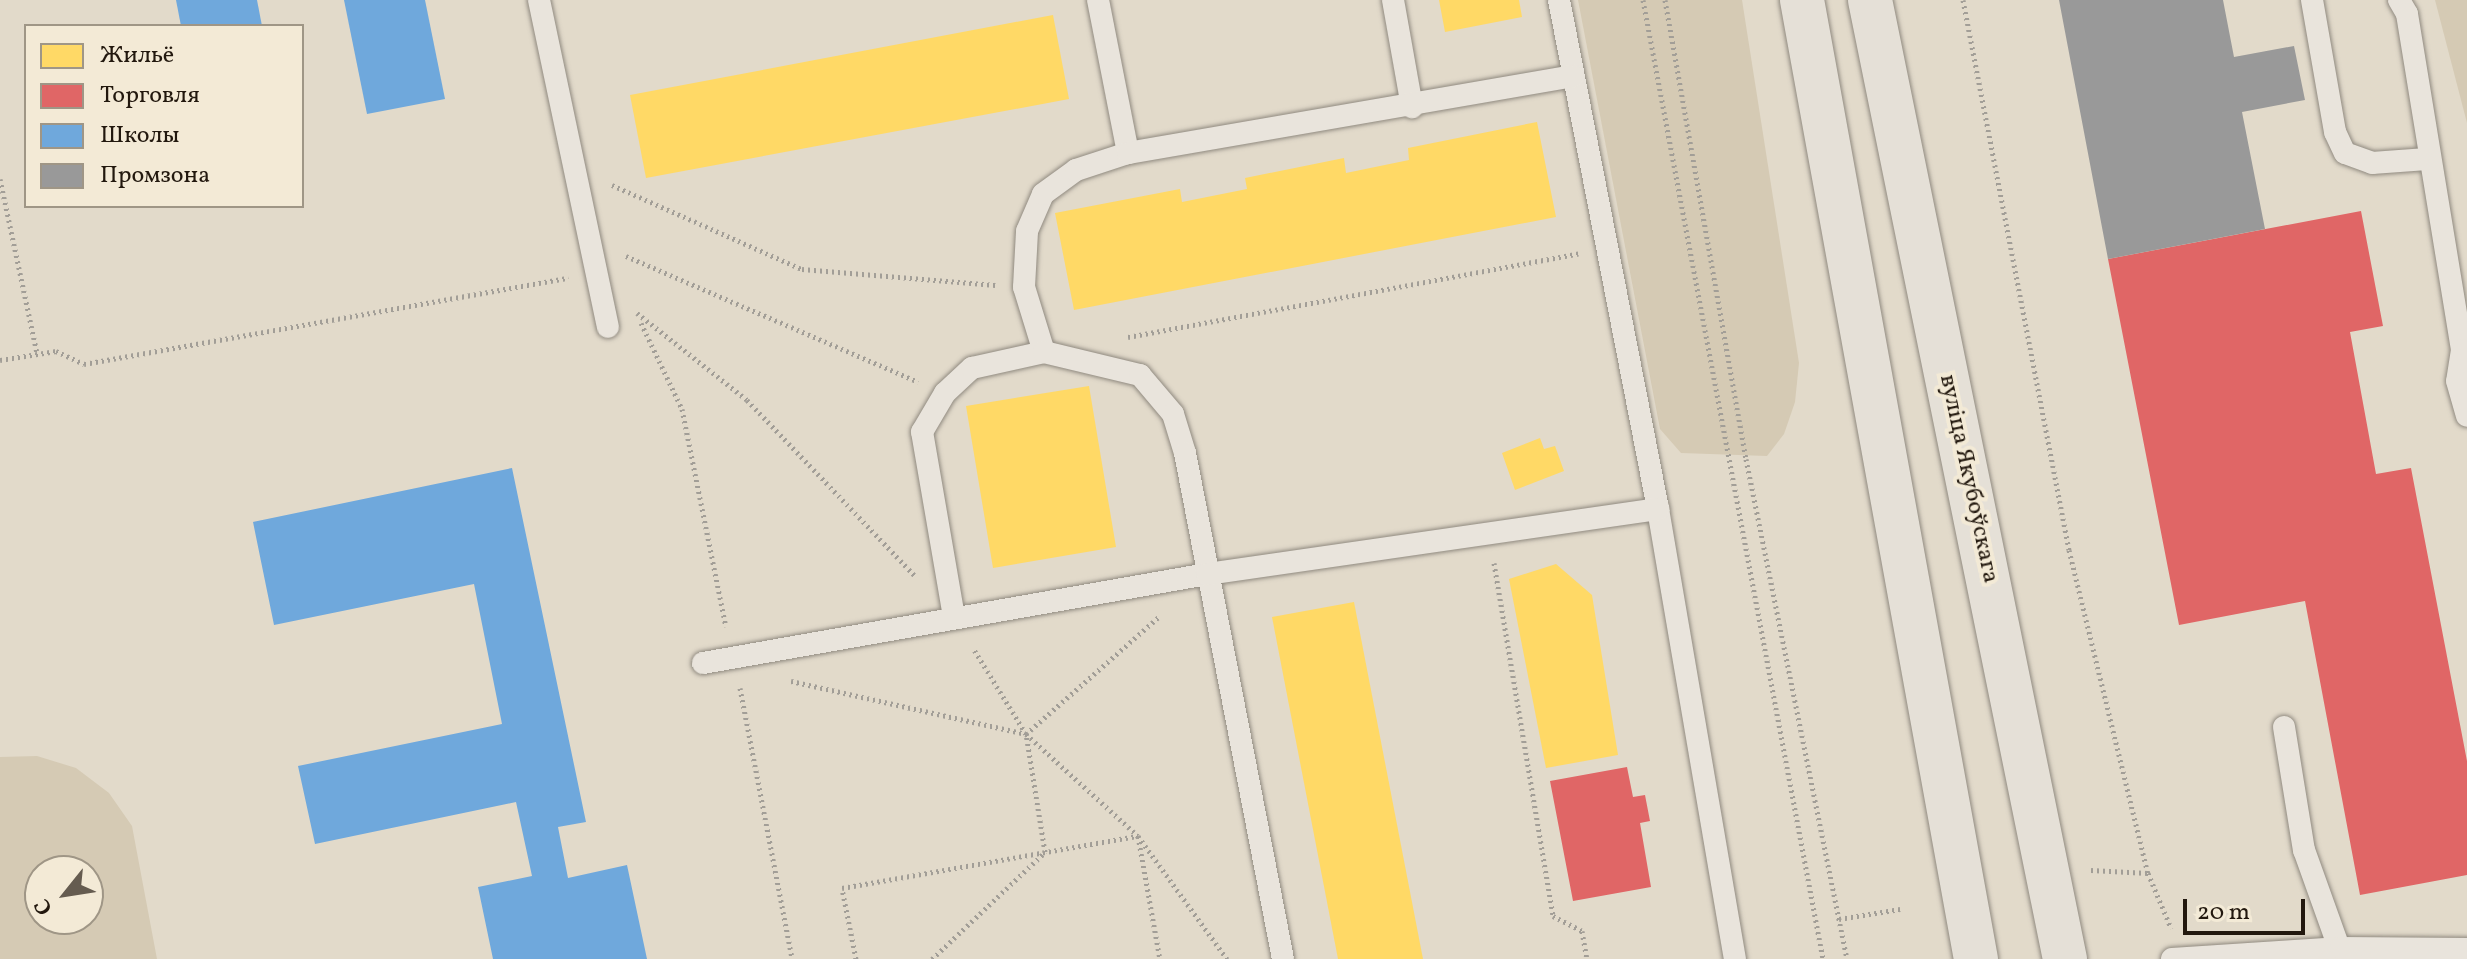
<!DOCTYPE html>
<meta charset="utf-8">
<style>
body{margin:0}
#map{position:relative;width:2467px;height:959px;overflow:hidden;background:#e2daca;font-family:Vollkorn,serif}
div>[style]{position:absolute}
.green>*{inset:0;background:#d5cab4}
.homes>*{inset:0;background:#ffd966}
.shops>*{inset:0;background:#e06666}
.schools>*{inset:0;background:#6fa8dc}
.industry>*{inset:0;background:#999}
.path>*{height:5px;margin-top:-2.5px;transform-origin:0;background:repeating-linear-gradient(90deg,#a29e97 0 2px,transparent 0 6px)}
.roads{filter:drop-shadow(0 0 2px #908a80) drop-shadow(0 0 2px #908a80)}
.service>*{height:22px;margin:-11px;padding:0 11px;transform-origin:11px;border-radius:11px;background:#e9e4dc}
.primary>*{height:44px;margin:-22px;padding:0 22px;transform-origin:22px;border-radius:22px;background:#e5e0d7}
span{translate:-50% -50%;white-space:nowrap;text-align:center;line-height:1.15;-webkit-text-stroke:8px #f3ead6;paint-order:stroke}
.street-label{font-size:24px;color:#22180e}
.legend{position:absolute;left:24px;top:24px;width:280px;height:184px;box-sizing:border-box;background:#f3ead6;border:2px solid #9f9686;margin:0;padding:10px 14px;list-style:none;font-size:24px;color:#22180e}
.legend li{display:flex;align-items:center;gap:16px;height:40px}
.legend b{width:40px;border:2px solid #9f9686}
.north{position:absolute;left:24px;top:855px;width:80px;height:80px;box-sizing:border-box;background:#f3ead6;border:2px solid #9f9686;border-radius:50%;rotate:240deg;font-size:22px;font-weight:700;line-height:32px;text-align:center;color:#22180e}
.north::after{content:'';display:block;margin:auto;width:28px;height:36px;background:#655c50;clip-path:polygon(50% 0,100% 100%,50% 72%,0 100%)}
.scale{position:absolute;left:2183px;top:899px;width:122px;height:36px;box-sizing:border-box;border:4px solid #22180e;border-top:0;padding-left:10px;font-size:24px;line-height:28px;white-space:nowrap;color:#22180e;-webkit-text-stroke:6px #f3ead6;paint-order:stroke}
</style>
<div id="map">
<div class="green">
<i style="clip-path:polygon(1578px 0,1742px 0,1799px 363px,1795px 402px,1784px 434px,1767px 456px,1681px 453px,1660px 429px)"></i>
<i style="clip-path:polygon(2435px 0,2467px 0,2467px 123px)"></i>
<i style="clip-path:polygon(evenodd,37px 756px,76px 768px,109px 793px,132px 826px,157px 959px,0 959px,0 757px,37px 756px,88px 871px,88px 919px,40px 919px,40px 871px,88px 871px)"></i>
</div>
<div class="homes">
<i style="clip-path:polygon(1439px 0,1519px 0,1522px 17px,1445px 32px)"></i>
<i style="clip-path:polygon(1053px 15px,1069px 99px,646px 178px,630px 95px)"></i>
<i style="clip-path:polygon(1537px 122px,1556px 217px,1074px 310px,1055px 213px,1180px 189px,1182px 202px,1247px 189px,1245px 178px,1344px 158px,1346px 173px,1409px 160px,1408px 148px)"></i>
<i style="clip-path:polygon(1089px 386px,1116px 547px,993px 568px,966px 406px)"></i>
<i style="clip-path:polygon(1540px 438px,1544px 449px,1555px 446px,1564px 471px,1515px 490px,1502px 453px)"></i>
<i style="clip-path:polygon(1556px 564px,1592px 595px,1618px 755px,1546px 768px,1509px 579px)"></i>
<i style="clip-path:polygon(1354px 602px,1423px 959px,1338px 959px,1272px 617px)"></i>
</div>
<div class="shops">
<i style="clip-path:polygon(2361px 211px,2383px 326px,2350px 332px,2376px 474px,2411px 468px,2467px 761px,2467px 875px,2360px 895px,2305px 601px,2179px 625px,2108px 259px)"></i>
<i style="clip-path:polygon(1627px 767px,1633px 797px,1645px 795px,1650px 821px,1640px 823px,1651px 887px,1573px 901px,1550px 781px)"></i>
</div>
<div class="schools">
<i style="clip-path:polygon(176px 0,257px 0,262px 26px,181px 26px)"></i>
<i style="clip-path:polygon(344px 0,425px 0,445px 99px,367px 114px)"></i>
<i style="clip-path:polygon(512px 468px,586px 822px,558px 827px,568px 878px,627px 865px,647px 959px,493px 959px,478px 887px,532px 876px,516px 802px,315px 844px,298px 766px,502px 724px,474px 584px,274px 625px,253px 522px)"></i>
</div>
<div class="industry">
<i style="clip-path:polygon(2059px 0,2223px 0,2234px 57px,2294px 46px,2305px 100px,2242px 112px,2265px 229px,2108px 259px)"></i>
</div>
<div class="path">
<i style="left:1643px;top:0;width:976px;rotate:79.37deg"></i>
<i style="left:1665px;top:0;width:466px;rotate:80deg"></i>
<i style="left:1746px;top:459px;width:510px;rotate:78.58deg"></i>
<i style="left:1963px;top:0;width:560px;rotate:79.09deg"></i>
<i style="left:2069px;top:550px;width:333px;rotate:76.3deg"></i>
<i style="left:2148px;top:873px;width:60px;rotate:67.3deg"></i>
<i style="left:0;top:179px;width:178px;rotate:78deg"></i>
<i style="left:612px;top:185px;width:208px;rotate:23.9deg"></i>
<i style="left:802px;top:269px;width:194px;rotate:4.7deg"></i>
<i style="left:626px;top:256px;width:318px;rotate:23.3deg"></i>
<i style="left:637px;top:313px;width:140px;rotate:38.3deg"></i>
<i style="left:747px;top:400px;width:242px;rotate:46.3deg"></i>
<i style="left:641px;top:323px;width:95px;rotate:64.5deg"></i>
<i style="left:682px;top:409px;width:222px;rotate:78.6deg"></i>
<i style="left:1128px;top:337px;width:458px;rotate:-10.5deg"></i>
<i style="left:0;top:360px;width:57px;rotate:-9.1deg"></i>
<i style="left:56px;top:351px;width:31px;rotate:25deg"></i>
<i style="left:84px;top:364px;width:492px;rotate:-10.1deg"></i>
<i style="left:1494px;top:563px;width:358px;rotate:80.5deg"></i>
<i style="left:1553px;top:916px;width:33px;rotate:27deg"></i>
<i style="left:1582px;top:931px;width:28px;rotate:80deg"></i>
<i style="left:791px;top:681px;width:241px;rotate:12.7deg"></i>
<i style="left:1026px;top:734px;width:151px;rotate:42.3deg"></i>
<i style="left:1138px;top:836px;width:152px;rotate:54.1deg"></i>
<i style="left:740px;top:688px;width:276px;rotate:79.1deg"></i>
<i style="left:1026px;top:734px;width:179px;rotate:-41.4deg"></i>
<i style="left:2091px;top:870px;width:57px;rotate:3deg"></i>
<i style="left:1839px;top:919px;width:62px;rotate:-9.3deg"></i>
<i style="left:856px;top:959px;width:72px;rotate:-101.2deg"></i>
<i style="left:842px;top:888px;width:301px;rotate:-10deg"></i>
<i style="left:1138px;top:836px;width:125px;rotate:79.9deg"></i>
<i style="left:932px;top:959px;width:156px;rotate:-43.4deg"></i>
<i style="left:1045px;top:852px;width:120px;rotate:-99.1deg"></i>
<i style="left:1026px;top:734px;width:101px;rotate:-121.6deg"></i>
</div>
<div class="roads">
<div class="service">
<i style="left:539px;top:0;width:334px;rotate:78.1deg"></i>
<i style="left:1098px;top:0;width:156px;rotate:78.9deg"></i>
<i style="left:1393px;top:0;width:109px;rotate:79.9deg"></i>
<i style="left:1559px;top:0;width:519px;rotate:78.99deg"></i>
<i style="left:1658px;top:509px;width:457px;rotate:80.3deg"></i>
<i style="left:2312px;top:0;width:134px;rotate:80.1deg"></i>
<i style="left:2335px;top:132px;width:23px;rotate:65deg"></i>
<i style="left:2345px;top:153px;width:29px;rotate:20deg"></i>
<i style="left:2372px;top:163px;width:55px;rotate:-4.2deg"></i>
<i style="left:2399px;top:0;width:16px;rotate:60deg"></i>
<i style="left:2407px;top:14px;width:340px;rotate:80.7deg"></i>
<i style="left:2462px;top:350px;width:31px;rotate:99deg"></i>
<i style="left:2457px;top:381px;width:36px;rotate:74deg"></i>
<i style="left:1044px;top:352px;width:68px;rotate:-107.1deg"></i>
<i style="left:1024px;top:287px;width:56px;rotate:-86.9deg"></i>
<i style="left:1027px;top:231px;width:40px;rotate:-66.6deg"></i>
<i style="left:1043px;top:194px;width:41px;rotate:-36deg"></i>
<i style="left:1076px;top:170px;width:55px;rotate:-18.1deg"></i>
<i style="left:1128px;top:153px;width:452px;rotate:-9.8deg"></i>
<i style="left:954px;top:617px;width:188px;rotate:-99.8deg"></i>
<i style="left:922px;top:432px;width:45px;rotate:-59.5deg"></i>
<i style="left:945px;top:393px;width:37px;rotate:-43deg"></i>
<i style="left:972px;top:368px;width:74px;rotate:-12.5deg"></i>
<i style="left:1044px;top:352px;width:99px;rotate:13.5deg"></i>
<i style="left:1140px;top:375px;width:51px;rotate:49.8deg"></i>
<i style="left:1173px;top:414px;width:41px;rotate:72.9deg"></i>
<i style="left:1185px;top:453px;width:515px;rotate:79.04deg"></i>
<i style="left:703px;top:663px;width:512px;rotate:-10.01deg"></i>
<i style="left:1207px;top:574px;width:456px;rotate:-8.2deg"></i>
<i style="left:2284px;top:727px;width:125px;rotate:80.8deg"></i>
<i style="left:2304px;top:850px;width:116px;rotate:70.3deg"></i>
<i style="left:2172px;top:959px;width:169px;rotate:-3.7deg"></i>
<i style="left:2341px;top:948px;width:126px;rotate:0.5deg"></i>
</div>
<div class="primary">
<i style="left:1802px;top:0;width:975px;rotate:79.72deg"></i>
<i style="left:1870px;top:0;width:979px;rotate:78.51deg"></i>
</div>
</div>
<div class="street-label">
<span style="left:1968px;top:479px;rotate:78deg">вуліца Якубоўскага</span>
</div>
<ul class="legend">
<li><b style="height:22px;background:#ffd966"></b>Жильё</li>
<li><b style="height:22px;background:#e06666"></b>Торговля</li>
<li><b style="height:22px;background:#6fa8dc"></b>Школы</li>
<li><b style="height:22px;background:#999"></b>Промзона</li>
</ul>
<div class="north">С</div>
<div class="scale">20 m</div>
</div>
